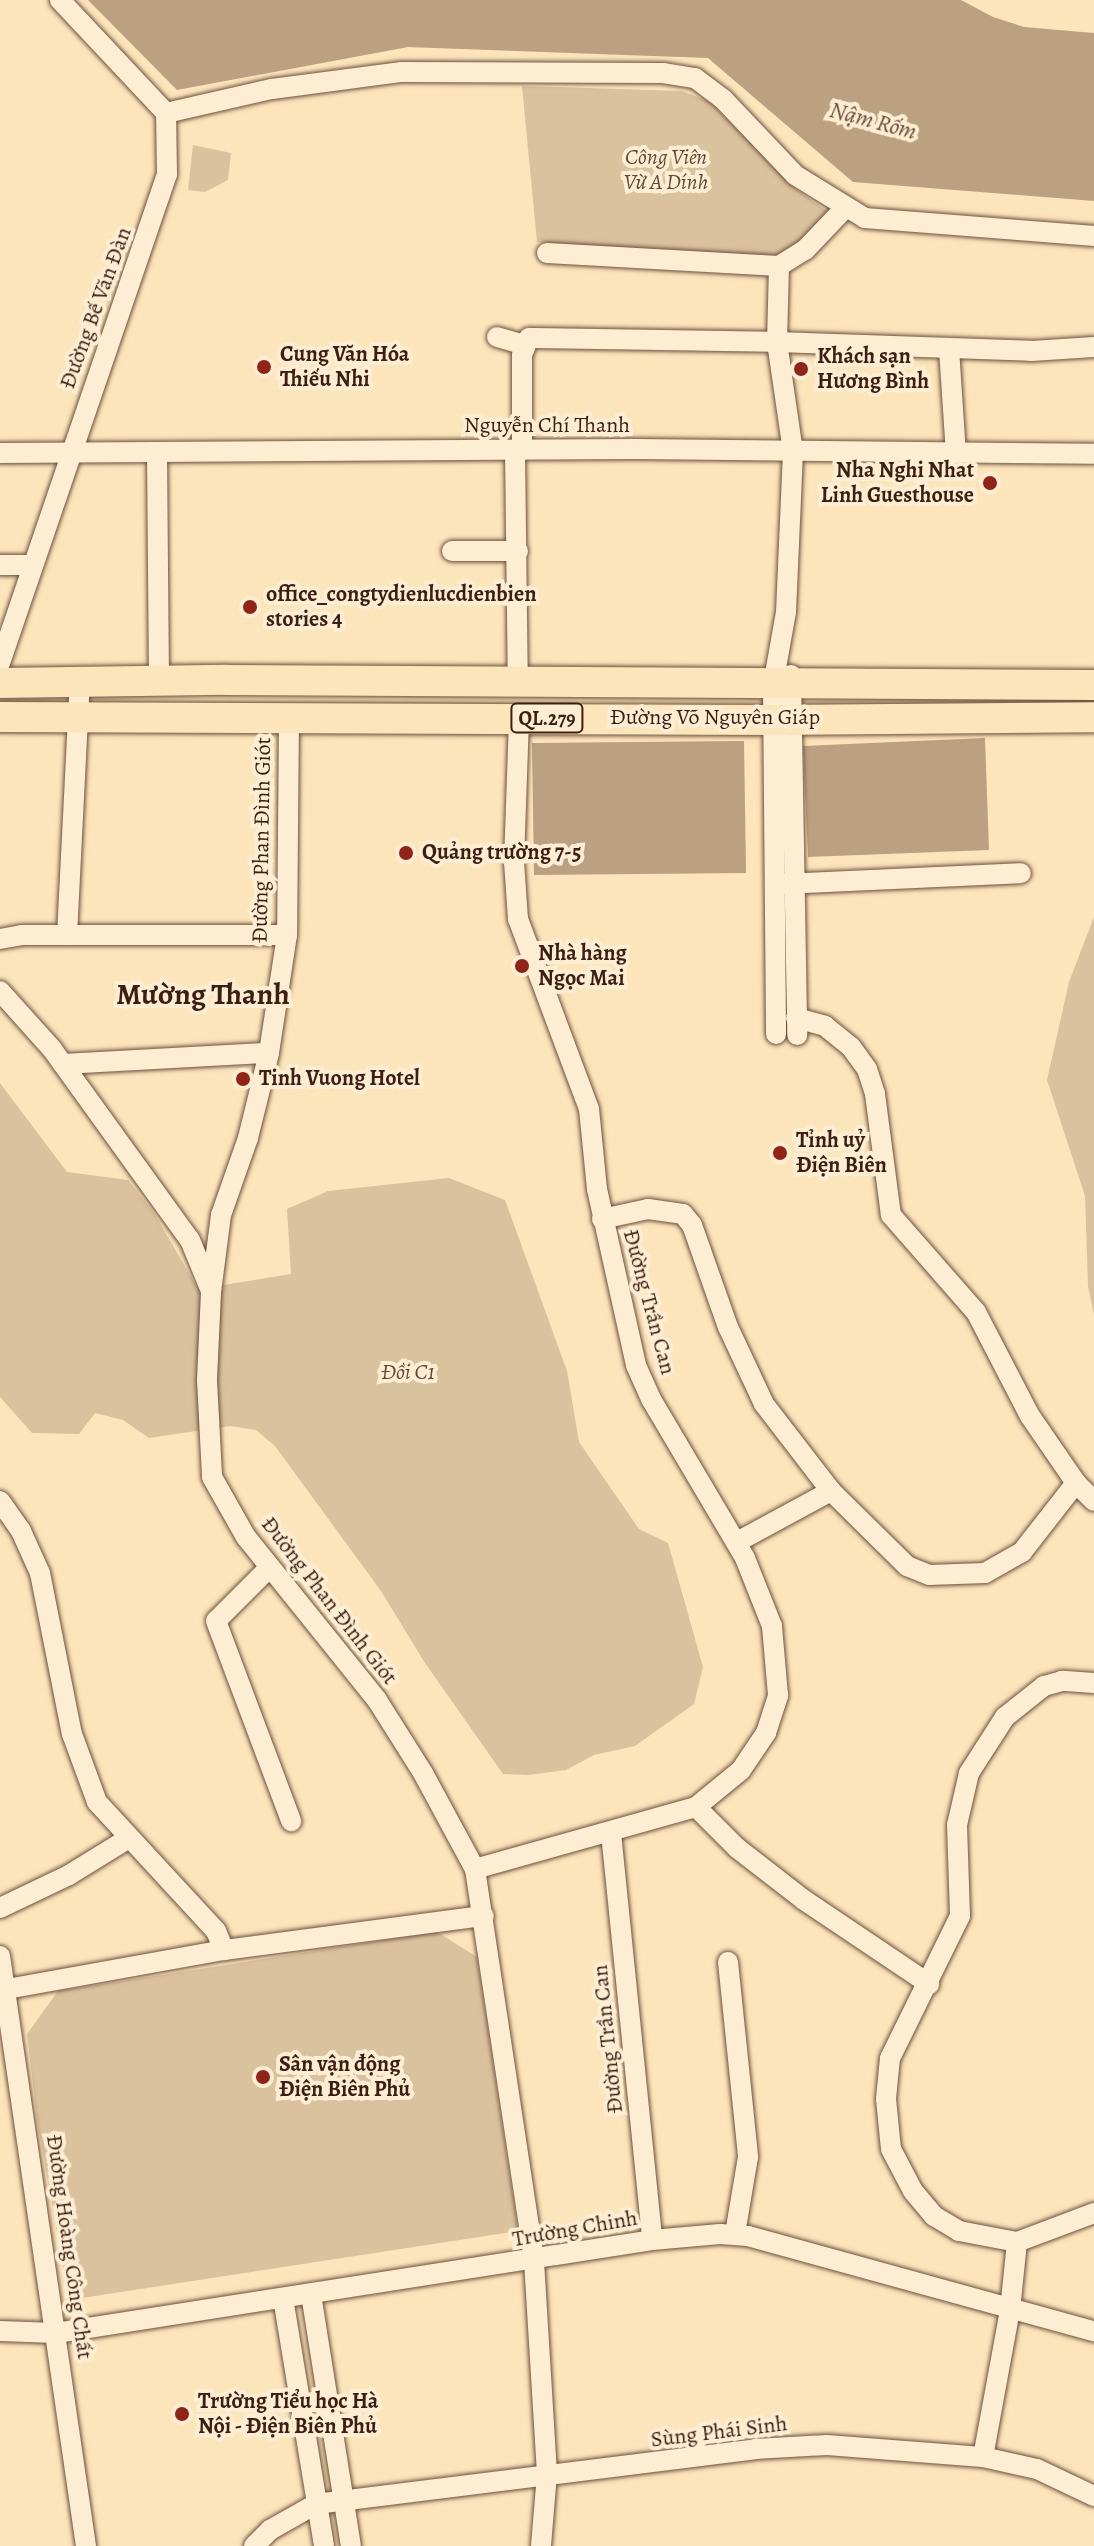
<!DOCTYPE html>
<meta charset="utf-8">
<style>
body{margin:0}
#map{position:relative;width:1094px;height:2546px;overflow:hidden;background:#fce4bb;font-family:Alegreya,serif}
div>[style]{position:absolute}
.green>*{inset:0;background:#dbc29e}
.water>*{inset:0;background:#bba182}
.roads{filter:drop-shadow(0 0 2px #6c503c) drop-shadow(0 0 2px #6c503c)}
.minor>*{height:20px;margin:-10px;padding:0 10px;transform-origin:10px;border-radius:10px;background:#fdedd3}
.highway>*{height:30px;margin:-15px;padding:0 15px;transform-origin:15px;border-radius:15px;background:#fce4bb}
.dots>*{width:22px;height:22px;translate:-50% -50%;box-sizing:border-box;border:4px solid #fdedd3;border-radius:50%}
span{translate:-50% -50%;white-space:nowrap;text-align:center;line-height:1.15;-webkit-text-stroke:8px #fdedd3;paint-order:stroke}
.shield-label span{padding:2px 6px;background:#fdedd3;border:2px solid;border-radius:6px;-webkit-text-stroke-width:0}
.shield-label{font-size:20px;color:#3c1e12;font-weight:700}
.park-label{font-size:22px;color:#644735;font-style:italic}
.street-label{font-size:22px;color:#3c1e12}
.poi-label{font-size:22px;color:#3c1e12;font-weight:700}
.left{translate:0 -50%;text-align:left}
.right{translate:-100% -50%;text-align:right}
.water-label{font-size:24px;color:#684c39;font-style:italic}
.district-label{font-size:30px;color:#3c1e12;font-weight:700}
</style>
<div id="map">
<div class="green">
<i style="clip-path:polygon(522px 86px,682px 91px,710px 102px,797px 190px,831px 214px,783px 257px,537px 242px)"></i>
<i style="clip-path:polygon(193px 145px,231px 153px,228px 180px,205px 192px,188px 190px)"></i>
<i style="clip-path:polygon(1094px 917px,1094px 1315px,1088px 1286px,1085px 1196px,1047px 1080px,1069px 982px)"></i>
<i style="clip-path:polygon(0 1083px,67px 1172px,128px 1180px,154px 1213px,198px 1289px,291px 1274px,287px 1209px,328px 1191px,449px 1178px,505px 1200px,567px 1371px,579px 1442px,639px 1529px,668px 1543px,703px 1667px,694px 1704px,635px 1746px,594px 1755px,566px 1770px,528px 1775px,503px 1774px,425px 1663px,381px 1591px,275px 1446px,256px 1430px,230px 1426px,149px 1438px,123px 1420px,95px 1413px,79px 1434px,32px 1433px,0 1397px)"></i>
<i style="clip-path:polygon(437px 1932px,477px 1957px,518px 2231px,69px 2300px,37px 2120px,27px 2034px,58px 1991px)"></i>
</div>
<div class="water">
<i style="clip-path:polygon(88px 0,961px 0,993px 17px,1024px 27px,1094px 33px,1094px 201px,853px 182px,708px 58px,408px 47px,177px 90px)"></i>
<i style="clip-path:polygon(985px 738px,989px 850px,808px 857px,803px 746px)"></i>
<i style="clip-path:polygon(744px 741px,746px 873px,534px 875px,532px 743px)"></i>
</div>
<div class="roads">
<div class="minor">
<i style="left:166px;top:113px;width:109px;rotate:-12.8deg"></i>
<i style="left:272px;top:89px;width:131px;rotate:-7.5deg"></i>
<i style="left:402px;top:72px;width:261px;rotate:0.2deg"></i>
<i style="left:663px;top:73px;width:32px;rotate:9deg"></i>
<i style="left:695px;top:78px;width:35px;rotate:37deg"></i>
<i style="left:723px;top:99px;width:105px;rotate:46.5deg"></i>
<i style="left:795px;top:175px;width:82px;rotate:31.6deg"></i>
<i style="left:865px;top:218px;width:230px;rotate:4.5deg"></i>
<i style="left:547px;top:253px;width:232px;rotate:3.2deg"></i>
<i style="left:779px;top:266px;width:31px;rotate:-32deg"></i>
<i style="left:805px;top:250px;width:58px;rotate:-46.4deg"></i>
<i style="left:779px;top:266px;width:76px;rotate:91.5deg"></i>
<i style="left:777px;top:342px;width:254px;rotate:2deg"></i>
<i style="left:1031px;top:351px;width:63px;rotate:-3.6deg"></i>
<i style="left:497px;top:337px;width:29px;rotate:16deg"></i>
<i style="left:949px;top:349px;width:105px;rotate:86.2deg"></i>
<i style="left:515px;top:450px;width:231px;rotate:89.3deg"></i>
<i style="left:522px;top:450px;width:95px;rotate:-90deg"></i>
<i style="left:522px;top:355px;width:18px;rotate:-68deg"></i>
<i style="left:529px;top:338px;width:248px;rotate:0.9deg"></i>
<i style="left:777px;top:342px;width:111px;rotate:81.7deg"></i>
<i style="left:793px;top:452px;width:160px;rotate:92.5deg"></i>
<i style="left:786px;top:612px;width:74px;rotate:100.1deg"></i>
<i style="left:773px;top:685px;width:349px;rotate:89.5deg"></i>
<i style="left:157px;top:452px;width:229px;rotate:89.5deg"></i>
<i style="left:0;top:453px;width:637px;rotate:-0.36deg"></i>
<i style="left:637px;top:449px;width:457px;rotate:0.6deg"></i>
<i style="left:452px;top:551px;width:66px"></i>
<i style="left:0;top:565px;width:32px"></i>
<i style="left:0;top:663px;width:517px;rotate:-71.14deg"></i>
<i style="left:167px;top:174px;width:61px;rotate:-90.9deg"></i>
<i style="left:166px;top:113px;width:155px;rotate:-133.2deg"></i>
<i style="left:791px;top:675px;width:360px;rotate:89deg"></i>
<i style="left:289px;top:717px;width:218px;rotate:90.5deg"></i>
<i style="left:287px;top:935px;width:119px;rotate:98.7deg"></i>
<i style="left:269px;top:1053px;width:88px;rotate:103.9deg"></i>
<i style="left:248px;top:1138px;width:82px;rotate:109.3deg"></i>
<i style="left:221px;top:1215px;width:78px;rotate:97.4deg"></i>
<i style="left:211px;top:1292px;width:88px;rotate:92.6deg"></i>
<i style="left:207px;top:1380px;width:97px;rotate:87deg"></i>
<i style="left:212px;top:1477px;width:69px;rotate:60.5deg"></i>
<i style="left:246px;top:1537px;width:209px;rotate:51.2deg"></i>
<i style="left:377px;top:1700px;width:86px;rotate:57.8deg"></i>
<i style="left:423px;top:1773px;width:109px;rotate:61.6deg"></i>
<i style="left:475px;top:1869px;width:396px;rotate:81.4deg"></i>
<i style="left:534px;top:2261px;width:213px;rotate:86.5deg"></i>
<i style="left:547px;top:2474px;width:72px;rotate:94.8deg"></i>
<i style="left:782px;top:884px;width:239px;rotate:-2.6deg"></i>
<i style="left:67px;top:935px;width:253px;rotate:-87.1deg"></i>
<i style="left:0;top:939px;width:22px;rotate:-10deg"></i>
<i style="left:22px;top:935px;width:265px"></i>
<i style="left:0;top:991px;width:78px;rotate:48.1deg"></i>
<i style="left:52px;top:1049px;width:236px;rotate:54.2deg"></i>
<i style="left:190px;top:1240px;width:55px;rotate:67.6deg"></i>
<i style="left:796px;top:1018px;width:30px;rotate:15deg"></i>
<i style="left:825px;top:1026px;width:33px;rotate:39deg"></i>
<i style="left:851px;top:1047px;width:27px;rotate:54deg"></i>
<i style="left:867px;top:1069px;width:26px;rotate:72deg"></i>
<i style="left:875px;top:1094px;width:122px;rotate:82.5deg"></i>
<i style="left:891px;top:1215px;width:129px;rotate:48.8deg"></i>
<i style="left:976px;top:1312px;width:117px;rotate:62.6deg"></i>
<i style="left:1030px;top:1416px;width:81px;rotate:55.5deg"></i>
<i style="left:1076px;top:1483px;width:25px;rotate:45deg"></i>
<i style="left:63px;top:1064px;width:206px;rotate:-3.1deg"></i>
<i style="left:602px;top:1219px;width:47px;rotate:-12.3deg"></i>
<i style="left:648px;top:1209px;width:35px;rotate:8deg"></i>
<i style="left:683px;top:1214px;width:14px;rotate:51deg"></i>
<i style="left:692px;top:1225px;width:108px;rotate:70.6deg"></i>
<i style="left:728px;top:1327px;width:85px;rotate:64.9deg"></i>
<i style="left:764px;top:1404px;width:110px;rotate:52.4deg"></i>
<i style="left:831px;top:1491px;width:107px;rotate:44.6deg"></i>
<i style="left:907px;top:1566px;width:24px;rotate:22deg"></i>
<i style="left:929px;top:1575px;width:56px;rotate:-2deg"></i>
<i style="left:985px;top:1573px;width:43px;rotate:-29.6deg"></i>
<i style="left:1022px;top:1552px;width:88px;rotate:-52deg"></i>
<i style="left:0;top:1501px;width:37px;rotate:55deg"></i>
<i style="left:21px;top:1531px;width:46px;rotate:65.7deg"></i>
<i style="left:40px;top:1573px;width:164px;rotate:78.8deg"></i>
<i style="left:72px;top:1734px;width:72px;rotate:69.8deg"></i>
<i style="left:97px;top:1802px;width:176px;rotate:47.3deg"></i>
<i style="left:216px;top:1931px;width:21px;rotate:67deg"></i>
<i style="left:737px;top:1542px;width:107px;rotate:-28.5deg"></i>
<i style="left:270px;top:1567px;width:76px;rotate:135deg"></i>
<i style="left:216px;top:1621px;width:214px;rotate:69.4deg"></i>
<i style="left:1094px;top:1683px;width:32px;rotate:-176deg"></i>
<i style="left:1062px;top:1681px;width:19px;rotate:164deg"></i>
<i style="left:1044px;top:1686px;width:50px;rotate:141.5deg"></i>
<i style="left:1005px;top:1717px;width:67px;rotate:122.7deg"></i>
<i style="left:969px;top:1773px;width:53px;rotate:103deg"></i>
<i style="left:957px;top:1825px;width:91px;rotate:88.1deg"></i>
<i style="left:960px;top:1916px;width:158px;rotate:116.2deg"></i>
<i style="left:890px;top:2058px;width:41px;rotate:95.6deg"></i>
<i style="left:886px;top:2099px;width:50px;rotate:84.3deg"></i>
<i style="left:891px;top:2149px;width:47px;rotate:62.4deg"></i>
<i style="left:913px;top:2191px;width:33px;rotate:50deg"></i>
<i style="left:934px;top:2216px;width:29px;rotate:31deg"></i>
<i style="left:959px;top:2231px;width:59px;rotate:10.7deg"></i>
<i style="left:1017px;top:2242px;width:82px;rotate:-20.6deg"></i>
<i style="left:696px;top:1807px;width:58px;rotate:45deg"></i>
<i style="left:737px;top:1848px;width:85px;rotate:37.8deg"></i>
<i style="left:804px;top:1900px;width:151px;rotate:33.9deg"></i>
<i style="left:611px;top:1833px;width:409px;rotate:84.2deg"></i>
<i style="left:475px;top:1869px;width:230px;rotate:-15.7deg"></i>
<i style="left:696px;top:1807px;width:58px;rotate:-39.4deg"></i>
<i style="left:741px;top:1770px;width:45px;rotate:-56deg"></i>
<i style="left:766px;top:1733px;width:40px;rotate:-72deg"></i>
<i style="left:778px;top:1695px;width:69px;rotate:-95deg"></i>
<i style="left:772px;top:1626px;width:73px;rotate:-111.7deg"></i>
<i style="left:745px;top:1558px;width:185px;rotate:-120.6deg"></i>
<i style="left:651px;top:1399px;width:37px;rotate:-114deg"></i>
<i style="left:636px;top:1365px;width:180px;rotate:-102.5deg"></i>
<i style="left:597px;top:1189px;width:80px;rotate:-95.7deg"></i>
<i style="left:589px;top:1109px;width:203px;rotate:-110.5deg"></i>
<i style="left:518px;top:919px;width:57px;rotate:-94deg"></i>
<i style="left:514px;top:862px;width:144px;rotate:-88deg"></i>
<i style="left:0;top:1908px;width:76px;rotate:-25.6deg"></i>
<i style="left:69px;top:1875px;width:70px;rotate:-31.7deg"></i>
<i style="left:0;top:1956px;width:596px;rotate:81.71deg"></i>
<i style="left:728px;top:1962px;width:196px;rotate:84.1deg"></i>
<i style="left:748px;top:2157px;width:78px;rotate:99.6deg"></i>
<i style="left:7px;top:1989px;width:220px;rotate:-10.2deg"></i>
<i style="left:224px;top:1950px;width:262px;rotate:-7.5deg"></i>
<i style="left:311px;top:2294px;width:255px;rotate:81deg"></i>
<i style="left:283px;top:2298px;width:251px;rotate:80.6deg"></i>
<i style="left:0;top:2331px;width:56px;rotate:2deg"></i>
<i style="left:56px;top:2333px;width:603px;rotate:-8.87deg"></i>
<i style="left:652px;top:2240px;width:68px;rotate:-5deg"></i>
<i style="left:720px;top:2234px;width:28px;rotate:4deg"></i>
<i style="left:748px;top:2236px;width:359px;rotate:15.4deg"></i>
<i style="left:983px;top:2457px;width:149px;rotate:-79.6deg"></i>
<i style="left:1010px;top:2310px;width:68px;rotate:-84.1deg"></i>
<i style="left:254px;top:2546px;width:23px;rotate:-45deg"></i>
<i style="left:270px;top:2530px;width:53px;rotate:-29.5deg"></i>
<i style="left:316px;top:2504px;width:442px;rotate:-7.1deg"></i>
<i style="left:755px;top:2449px;width:72px;rotate:-3.2deg"></i>
<i style="left:827px;top:2445px;width:156px;rotate:4.4deg"></i>
<i style="left:983px;top:2457px;width:55px;rotate:12.5deg"></i>
<i style="left:1037px;top:2469px;width:63px;rotate:25.3deg"></i>
</div>
<div class="highway">
<i style="left:0;top:683px;width:227px;rotate:-0.8deg"></i>
<i style="left:227px;top:680px;width:867px;rotate:0.33deg"></i>
<i style="left:0;top:717px;width:774px;rotate:0.22deg"></i>
<i style="left:774px;top:720px;width:320px;rotate:-0.5deg"></i>
</div>
</div>
<div class="dots">
<i style="left:264px;top:367px;background:#8f2418"></i>
<i style="left:801px;top:369px;background:#8f2418"></i>
<i style="left:990px;top:483px;background:#8f2418"></i>
<i style="left:250px;top:607px;background:#8f2418"></i>
<i style="left:406px;top:853px;background:#8f2418"></i>
<i style="left:522px;top:966px;background:#8f2418"></i>
<i style="left:243px;top:1079px;background:#8f2418"></i>
<i style="left:780px;top:1153px;background:#8f2418"></i>
<i style="left:263px;top:2077px;background:#8f2418"></i>
<i style="left:182px;top:2414px;background:#8f2418"></i>
</div>
<div class="shield-label">
<span style="left:547px;top:718px">QL.279</span>
</div>
<div class="park-label">
<span style="left:666px;top:170px">Công Viên<br>Vừ A Dính</span>
<span style="left:408px;top:1373px">Đồi C1</span>
</div>
<div class="street-label">
<span style="left:96px;top:308px;rotate:-70deg">Đường Bế Văn Đàn</span>
<span style="left:547px;top:426px">Nguyễn Chí Thanh</span>
<span style="left:715px;top:718px">Đường Võ Nguyên Giáp</span>
<span style="left:262px;top:840px;rotate:-89deg">Đường Phan Đình Giót</span>
<span style="left:649px;top:1302px;rotate:75deg">Đường Trần Can</span>
<span style="left:329px;top:1601px;rotate:52deg">Đường Phan Đình Giót</span>
<span style="left:608px;top:2039px;rotate:-96deg">Đường Trần Can</span>
<span style="left:575px;top:2229px;rotate:-10deg">Trường Chinh</span>
<span style="left:69px;top:2247px;rotate:82deg">Đường Hoàng Công Chất</span>
<span style="left:719px;top:2432px;rotate:-7deg">Sùng Phái Sinh</span>
</div>
<div class="poi-label">
<span class="left" style="left:280px;top:367px">Cung Văn Hóa<br>Thiếu Nhi</span>
<span class="left" style="left:817px;top:369px">Khách sạn<br>Hương Bình</span>
<span class="right" style="left:974px;top:483px">Nha Nghi Nhat<br>Linh Guesthouse</span>
<span class="left" style="left:266px;top:607px">office_congtydienlucdienbien<br>stories 4</span>
<span class="left" style="left:422px;top:853px">Quảng trường 7-5</span>
<span class="left" style="left:538px;top:966px">Nhà hàng<br>Ngọc Mai</span>
<span class="left" style="left:259px;top:1079px">Tinh Vuong Hotel</span>
<span class="left" style="left:796px;top:1153px">Tỉnh uỷ<br>Điện Biên</span>
<span class="left" style="left:279px;top:2077px">Sân vận động<br>Điện Biên Phủ</span>
<span class="left" style="left:198px;top:2414px">Trường Tiểu học Hà<br>Nội - Điện Biên Phủ</span>
</div>
<div class="water-label">
<span style="left:873px;top:121px;rotate:15deg">Nậm Rốm</span>
</div>
<div class="district-label">
<span style="left:203px;top:994px">Mường Thanh</span>
</div>
</div>
